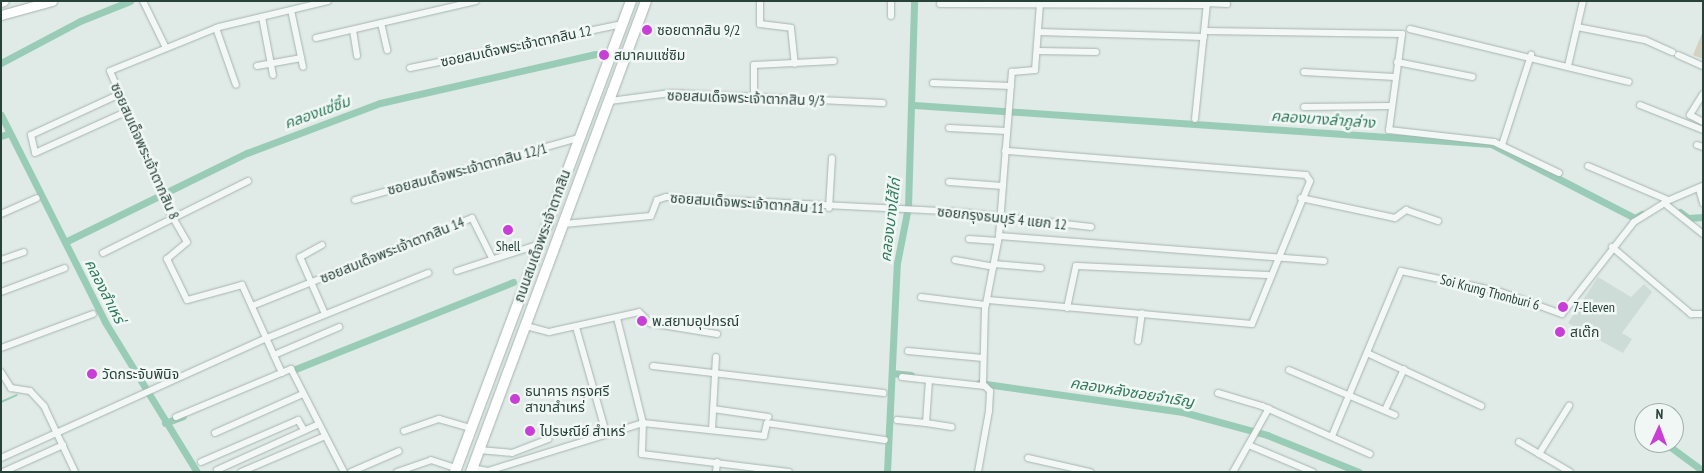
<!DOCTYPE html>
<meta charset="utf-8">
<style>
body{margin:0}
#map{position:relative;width:1704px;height:473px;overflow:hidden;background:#e0eae7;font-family:"PT Sans Narrow","Noto Sans Thai",sans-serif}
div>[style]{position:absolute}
.built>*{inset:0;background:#cedcd7}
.green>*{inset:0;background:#d4d1c1}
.stream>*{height:2px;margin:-1px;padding:0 1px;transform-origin:1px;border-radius:1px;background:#99ccb6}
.canal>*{height:7px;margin:-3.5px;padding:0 3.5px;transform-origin:3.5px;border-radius:3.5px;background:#99ccb6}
.roads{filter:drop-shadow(0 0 1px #a5b4b0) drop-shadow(0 0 1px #a5b4b0)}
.street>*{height:6px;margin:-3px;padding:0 3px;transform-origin:3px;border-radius:3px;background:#f3f8f6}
.secondary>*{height:9px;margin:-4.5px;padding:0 4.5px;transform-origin:4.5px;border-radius:4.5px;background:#fff}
.primary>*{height:10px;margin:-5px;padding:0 5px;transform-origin:5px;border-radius:5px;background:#fff}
.dots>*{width:14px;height:14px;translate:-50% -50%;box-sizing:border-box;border:2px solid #f0f7f5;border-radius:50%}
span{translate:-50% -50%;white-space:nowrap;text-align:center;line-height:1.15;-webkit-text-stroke:5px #f0f7f5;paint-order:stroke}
.poi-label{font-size:14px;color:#28423a}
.left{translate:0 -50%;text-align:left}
.street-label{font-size:14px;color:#28423a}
.water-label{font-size:15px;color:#2f795c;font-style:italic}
.frame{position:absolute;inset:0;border:2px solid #28423a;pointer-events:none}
.north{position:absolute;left:1634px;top:403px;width:50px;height:50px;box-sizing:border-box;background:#f0f7f5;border:1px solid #a0afaa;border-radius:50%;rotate:2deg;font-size:14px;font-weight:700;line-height:20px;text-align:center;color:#28423a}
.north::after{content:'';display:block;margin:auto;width:18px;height:22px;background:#c83ed6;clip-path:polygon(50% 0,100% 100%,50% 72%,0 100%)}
</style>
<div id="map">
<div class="built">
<i style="clip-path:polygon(1598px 277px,1631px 297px,1644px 284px,1652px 292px,1622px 333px,1632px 339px,1623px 353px,1568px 323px)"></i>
</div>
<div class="green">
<i style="clip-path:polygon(1703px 31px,1703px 59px,1693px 55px)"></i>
</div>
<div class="stream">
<i style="left:1px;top:402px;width:17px;rotate:-24deg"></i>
</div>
<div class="canal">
<i style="left:1px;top:63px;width:89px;rotate:-28deg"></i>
<i style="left:80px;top:21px;width:54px;rotate:-21.8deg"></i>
<i style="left:914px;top:105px;width:578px;rotate:3.87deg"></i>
<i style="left:1491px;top:144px;width:162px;rotate:27.2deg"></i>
<i style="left:1635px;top:218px;width:8px;rotate:-30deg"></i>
<i style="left:1px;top:115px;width:232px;rotate:63.3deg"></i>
<i style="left:105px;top:322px;width:176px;rotate:58.5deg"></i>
<i style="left:1px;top:136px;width:9px;rotate:-18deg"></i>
<i style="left:1680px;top:212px;width:10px;rotate:37deg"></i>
<i style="left:1688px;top:218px;width:15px;rotate:-4deg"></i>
<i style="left:65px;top:242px;width:203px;rotate:-26.1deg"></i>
<i style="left:247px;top:153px;width:142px;rotate:-20.6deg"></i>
<i style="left:380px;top:103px;width:221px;rotate:-12.8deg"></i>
<i style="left:293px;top:370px;width:237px;rotate:-21.8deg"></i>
<i style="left:892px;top:373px;width:19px;rotate:6deg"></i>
<i style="left:979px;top:383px;width:206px;rotate:8.1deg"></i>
<i style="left:1183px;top:412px;width:87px;rotate:15.3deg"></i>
<i style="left:1267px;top:435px;width:99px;rotate:21.9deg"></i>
<i style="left:165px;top:423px;width:19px;rotate:-21deg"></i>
<i style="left:1665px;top:443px;width:47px;rotate:36.4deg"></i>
<i style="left:887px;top:472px;width:209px;rotate:-87.3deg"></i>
<i style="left:897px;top:263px;width:57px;rotate:-78.9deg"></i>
<i style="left:908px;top:207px;width:206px;rotate:-88.3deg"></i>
</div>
<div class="roads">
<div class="street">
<i style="left:143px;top:1px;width:52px;rotate:63.9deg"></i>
<i style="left:760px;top:1px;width:23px;rotate:90deg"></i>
<i style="left:760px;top:24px;width:31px;rotate:7deg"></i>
<i style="left:791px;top:28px;width:36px;rotate:84deg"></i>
<i style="left:891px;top:1px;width:15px;rotate:90deg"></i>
<i style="left:1207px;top:3px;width:20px;rotate:3deg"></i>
<i style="left:940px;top:4px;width:267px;rotate:0.2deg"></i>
<i style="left:291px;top:10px;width:58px;rotate:78.1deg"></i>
<i style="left:262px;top:17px;width:59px;rotate:79.3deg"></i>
<i style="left:381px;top:23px;width:28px;rotate:77deg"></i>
<i style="left:1577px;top:27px;width:69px;rotate:10.8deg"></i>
<i style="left:1645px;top:40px;width:30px;rotate:24deg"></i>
<i style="left:216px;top:28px;width:60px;rotate:70.7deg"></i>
<i style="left:1410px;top:29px;width:225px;rotate:13.6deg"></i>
<i style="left:353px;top:30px;width:26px;rotate:81deg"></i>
<i style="left:1205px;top:31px;width:197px;rotate:0.9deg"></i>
<i style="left:1402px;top:34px;width:97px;rotate:97.7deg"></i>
<i style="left:1389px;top:130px;width:106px;rotate:6.5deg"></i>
<i style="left:1494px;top:142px;width:72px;rotate:25.5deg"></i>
<i style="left:1039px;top:32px;width:165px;rotate:1.7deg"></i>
<i style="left:316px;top:38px;width:164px;rotate:-13deg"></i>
<i style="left:1038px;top:51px;width:58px;rotate:1deg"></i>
<i style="left:1678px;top:55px;width:27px;rotate:24deg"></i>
<i style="left:1397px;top:62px;width:77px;rotate:11.2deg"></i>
<i style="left:257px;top:66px;width:45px;rotate:-10.3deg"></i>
<i style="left:1568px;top:66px;width:67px;rotate:-77deg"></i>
<i style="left:410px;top:68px;width:217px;rotate:-11.7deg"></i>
<i style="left:1304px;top:72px;width:91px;rotate:3.1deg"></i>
<i style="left:933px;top:83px;width:78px;rotate:2.2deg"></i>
<i style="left:120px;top:94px;width:98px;rotate:155.3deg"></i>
<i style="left:31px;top:135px;width:18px;rotate:77deg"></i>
<i style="left:35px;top:153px;width:102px;rotate:-24.3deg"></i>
<i style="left:1703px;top:94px;width:25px;rotate:122deg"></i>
<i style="left:1690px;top:115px;width:15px;rotate:28deg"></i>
<i style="left:754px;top:100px;width:35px;rotate:-90deg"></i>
<i style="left:754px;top:65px;width:80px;rotate:-2.9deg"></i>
<i style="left:610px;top:101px;width:61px;rotate:-7.6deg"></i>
<i style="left:670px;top:93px;width:213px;rotate:2.7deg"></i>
<i style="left:1640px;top:105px;width:68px;rotate:21.6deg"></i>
<i style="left:1304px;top:107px;width:88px;rotate:-0.7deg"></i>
<i style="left:1195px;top:119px;width:118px;rotate:-84.1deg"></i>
<i style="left:949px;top:128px;width:58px;rotate:3deg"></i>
<i style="left:1502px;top:145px;width:95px;rotate:-72.1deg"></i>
<i style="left:1697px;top:145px;width:6px;rotate:18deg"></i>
<i style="left:1588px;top:166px;width:87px;rotate:23deg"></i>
<i style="left:949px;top:182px;width:54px;rotate:4.2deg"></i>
<i style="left:1699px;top:189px;width:15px;rotate:74deg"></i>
<i style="left:1301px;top:198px;width:96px;rotate:12deg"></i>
<i style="left:1395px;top:218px;width:14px;rotate:-36deg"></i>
<i style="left:1406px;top:210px;width:34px;rotate:19deg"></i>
<i style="left:355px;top:200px;width:232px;rotate:-15.5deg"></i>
<i style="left:1664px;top:203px;width:50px;rotate:38.5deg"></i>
<i style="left:829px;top:208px;width:50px;rotate:-86.6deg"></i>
<i style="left:1px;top:214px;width:39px;rotate:-24deg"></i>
<i style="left:564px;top:224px;width:87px;rotate:-5.3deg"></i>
<i style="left:651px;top:216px;width:17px;rotate:-69deg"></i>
<i style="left:657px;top:200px;width:9px;rotate:-18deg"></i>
<i style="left:666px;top:197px;width:294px;rotate:2.9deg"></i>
<i style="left:960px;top:212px;width:132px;rotate:6.5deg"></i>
<i style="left:999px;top:236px;width:326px;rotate:4.4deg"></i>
<i style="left:969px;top:239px;width:29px;rotate:4deg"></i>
<i style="left:322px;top:245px;width:25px;rotate:151deg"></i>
<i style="left:300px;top:257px;width:62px;rotate:66.3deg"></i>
<i style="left:1612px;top:247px;width:104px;rotate:40.3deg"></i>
<i style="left:1691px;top:314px;width:12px"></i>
<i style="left:103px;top:253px;width:162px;rotate:-26.4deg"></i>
<i style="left:1px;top:260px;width:24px;rotate:-19deg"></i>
<i style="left:955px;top:260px;width:39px;rotate:10deg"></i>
<i style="left:994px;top:264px;width:47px;rotate:4.9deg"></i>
<i style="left:457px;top:271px;width:87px;rotate:-18deg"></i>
<i style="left:1px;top:292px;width:68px;rotate:-20.6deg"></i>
<i style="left:921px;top:297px;width:65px;rotate:7deg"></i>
<i style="left:988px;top:300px;width:265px;rotate:5.2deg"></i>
<i style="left:1252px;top:324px;width:154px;rotate:-67.9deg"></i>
<i style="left:1310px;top:181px;width:7px;rotate:-124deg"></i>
<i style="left:1306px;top:175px;width:302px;rotate:-175.4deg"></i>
<i style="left:252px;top:306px;width:237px;rotate:-21.8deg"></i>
<i style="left:472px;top:218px;width:45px;rotate:63.4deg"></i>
<i style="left:1067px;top:308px;width:43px;rotate:-77.9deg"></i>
<i style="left:1076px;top:266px;width:193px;rotate:2.7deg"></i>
<i style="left:617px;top:318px;width:108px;rotate:76.1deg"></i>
<i style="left:643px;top:423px;width:31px;rotate:92deg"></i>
<i style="left:642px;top:454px;width:148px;rotate:7deg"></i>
<i style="left:526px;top:326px;width:24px;rotate:15deg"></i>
<i style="left:549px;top:332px;width:92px;rotate:-12.5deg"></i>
<i style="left:639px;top:312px;width:16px;rotate:45deg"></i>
<i style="left:650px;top:323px;width:68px;rotate:9.3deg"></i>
<i style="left:576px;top:327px;width:110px;rotate:74.2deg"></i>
<i style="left:1138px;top:341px;width:28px;rotate:-82deg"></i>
<i style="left:1px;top:348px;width:98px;rotate:-20.3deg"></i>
<i style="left:908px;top:351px;width:75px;rotate:5.3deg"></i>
<i style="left:1367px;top:353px;width:126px;rotate:24.9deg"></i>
<i style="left:274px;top:355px;width:71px;rotate:-23.3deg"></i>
<i style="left:653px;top:366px;width:232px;rotate:6.7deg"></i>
<i style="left:1289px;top:370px;width:115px;rotate:23deg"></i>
<i style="left:1px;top:372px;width:19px;rotate:58deg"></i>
<i style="left:11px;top:388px;width:19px;rotate:9deg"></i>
<i style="left:30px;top:391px;width:21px;rotate:47deg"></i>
<i style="left:44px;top:406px;width:73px;rotate:64.8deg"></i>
<i style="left:282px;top:373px;width:97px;rotate:-114.4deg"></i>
<i style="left:242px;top:285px;width:57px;rotate:164.7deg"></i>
<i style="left:187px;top:300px;width:46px;rotate:-116deg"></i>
<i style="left:167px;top:259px;width:26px;rotate:-40deg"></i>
<i style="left:187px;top:242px;width:34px;rotate:-120deg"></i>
<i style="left:170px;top:213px;width:154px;rotate:-112.9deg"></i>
<i style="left:110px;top:71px;width:118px;rotate:-22deg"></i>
<i style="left:219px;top:27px;width:112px;rotate:-13.4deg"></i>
<i style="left:902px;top:377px;width:81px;rotate:6.3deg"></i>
<i style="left:929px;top:380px;width:43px;rotate:94deg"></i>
<i style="left:926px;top:423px;width:26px;rotate:9deg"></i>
<i style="left:1218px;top:393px;width:46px;rotate:16.5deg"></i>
<i style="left:1262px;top:406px;width:118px;rotate:24deg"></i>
<i style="left:713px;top:409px;width:56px;rotate:8.3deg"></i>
<i style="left:1385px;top:410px;width:45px;rotate:-65.1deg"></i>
<i style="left:176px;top:417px;width:125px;rotate:-22.7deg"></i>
<i style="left:291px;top:369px;width:116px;rotate:62.8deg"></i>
<i style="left:897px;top:420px;width:29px;rotate:6deg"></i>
<i style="left:712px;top:430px;width:73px;rotate:-86.9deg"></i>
<i style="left:404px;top:431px;width:37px;rotate:-19deg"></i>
<i style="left:439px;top:419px;width:33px;rotate:16deg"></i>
<i style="left:215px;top:433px;width:96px;rotate:-23.9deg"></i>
<i style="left:1332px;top:436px;width:179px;rotate:-67.3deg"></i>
<i style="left:1401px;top:271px;width:99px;rotate:11.7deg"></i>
<i style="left:1498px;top:291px;width:68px;rotate:19.8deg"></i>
<i style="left:1562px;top:314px;width:117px;rotate:-52deg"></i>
<i style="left:1634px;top:222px;width:39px;rotate:-32deg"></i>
<i style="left:1667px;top:201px;width:39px;rotate:-23deg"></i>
<i style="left:1519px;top:442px;width:59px;rotate:30.5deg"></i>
<i style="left:1251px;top:446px;width:67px;rotate:22.8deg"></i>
<i style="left:479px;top:450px;width:33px;rotate:5deg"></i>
<i style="left:512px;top:453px;width:39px;rotate:-21deg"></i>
<i style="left:1539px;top:454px;width:57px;rotate:-58deg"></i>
<i style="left:1px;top:458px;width:292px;rotate:-24.3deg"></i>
<i style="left:267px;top:338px;width:174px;rotate:-22deg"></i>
<i style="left:1028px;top:458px;width:64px;rotate:12.7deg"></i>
<i style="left:201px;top:462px;width:106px;rotate:-23.4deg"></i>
<i style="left:298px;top:420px;width:12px;rotate:59deg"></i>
<i style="left:472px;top:468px;width:16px;rotate:11deg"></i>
<i style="left:488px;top:471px;width:162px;rotate:-17.2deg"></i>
<i style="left:643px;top:423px;width:122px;rotate:6.1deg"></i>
<i style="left:764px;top:436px;width:13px;rotate:-77deg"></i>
<i style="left:767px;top:423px;width:119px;rotate:8.2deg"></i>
<i style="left:217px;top:470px;width:112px;rotate:-24.3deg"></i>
<i style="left:3px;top:472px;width:66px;rotate:-24.2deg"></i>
<i style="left:241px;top:472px;width:91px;rotate:-23.2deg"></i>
<i style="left:351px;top:472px;width:52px;rotate:-23.6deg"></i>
<i style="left:397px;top:472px;width:36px;rotate:-19deg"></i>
<i style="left:431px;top:460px;width:26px;rotate:18deg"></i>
<i style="left:716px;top:472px;width:10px;rotate:-84deg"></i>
<i style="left:978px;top:472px;width:62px;rotate:-79.8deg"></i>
<i style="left:989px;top:411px;width:20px;rotate:-87deg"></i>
<i style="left:990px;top:391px;width:10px;rotate:-135deg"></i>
<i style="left:983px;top:384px;width:75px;rotate:-88.5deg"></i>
<i style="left:985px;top:309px;width:74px;rotate:-79.1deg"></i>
<i style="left:999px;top:236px;width:165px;rotate:-85.5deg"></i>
<i style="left:1012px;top:72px;width:23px;rotate:-5deg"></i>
<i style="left:1035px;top:70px;width:67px;rotate:-85.7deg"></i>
<i style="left:1233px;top:472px;width:73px;rotate:-60.6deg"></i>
</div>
<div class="secondary">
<i style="left:1px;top:15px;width:53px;rotate:-15.4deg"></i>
</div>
<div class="primary">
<i style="left:1px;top:2px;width:3px;rotate:-18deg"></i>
<i style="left:455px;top:472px;width:503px;rotate:-69.51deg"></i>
<i style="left:471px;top:472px;width:502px;rotate:-69.62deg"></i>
</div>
</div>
<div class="dots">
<i style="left:647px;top:30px;background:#c83ed6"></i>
<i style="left:604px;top:55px;background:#c83ed6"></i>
<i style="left:508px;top:230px;background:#c83ed6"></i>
<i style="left:1563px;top:307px;background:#c83ed6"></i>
<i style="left:642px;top:321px;background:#c83ed6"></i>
<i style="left:1560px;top:332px;background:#c83ed6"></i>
<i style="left:92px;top:374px;background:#c83ed6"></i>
<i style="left:515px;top:399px;background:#c83ed6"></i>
<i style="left:530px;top:431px;background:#c83ed6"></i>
</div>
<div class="poi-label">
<span class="left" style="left:657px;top:30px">ซอยตากสิน 9/2</span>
<span class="left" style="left:614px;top:55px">สมาคมแซ่ซิม</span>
<span style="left:508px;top:246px">Shell</span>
<span class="left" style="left:1573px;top:307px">7-Eleven</span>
<span class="left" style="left:652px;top:321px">พ.สยามอุปกรณ์</span>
<span class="left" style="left:1570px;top:332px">สเต๊ก</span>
<span class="left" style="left:102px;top:374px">วัดกระจับพินิจ</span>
<span class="left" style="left:525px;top:399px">ธนาคาร กรุงศรี<br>สาขาสำเหร่</span>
<span class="left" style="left:540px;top:431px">ไปรษณีย์ สำเหร่</span>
</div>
<div class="street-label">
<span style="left:516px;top:46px;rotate:-12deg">ซอยสมเด็จพระเจ้าตากสิน 12</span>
<span style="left:746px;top:98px;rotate:2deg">ซอยสมเด็จพระเจ้าตากสิน 9/3</span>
<span style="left:145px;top:151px;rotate:66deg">ซอยสมเด็จพระเจ้าตากสิน 8</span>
<span style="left:467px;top:169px;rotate:-15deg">ซอยสมเด็จพระเจ้าตากสิน 12/1</span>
<span style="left:747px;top:203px;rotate:4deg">ซอยสมเด็จพระเจ้าตากสิน 11</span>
<span style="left:1002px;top:218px;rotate:6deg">ซอยกรุงธนบุรี 4 แยก 12</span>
<span style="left:542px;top:236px;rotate:-70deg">ถนนสมเด็จพระเจ้าตากสิน</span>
<span style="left:392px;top:250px;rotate:-22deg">ซอยสมเด็จพระเจ้าตากสิน 14</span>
<span style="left:1490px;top:292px;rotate:15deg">Soi Krung Thonburi 6</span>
</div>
<div class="water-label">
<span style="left:317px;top:112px;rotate:-20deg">คลองแซ่ซิ้ม</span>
<span style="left:1323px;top:119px;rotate:4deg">คลองบางลำภูล่าง</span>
<span style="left:890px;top:220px;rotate:-83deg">คลองบางไส้ไก่</span>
<span style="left:105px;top:291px;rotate:63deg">คลองสำเหร่</span>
<span style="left:1132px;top:392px;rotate:9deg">คลองหลังซอยจำเริญ</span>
</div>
<div class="frame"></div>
<div class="north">N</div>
</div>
